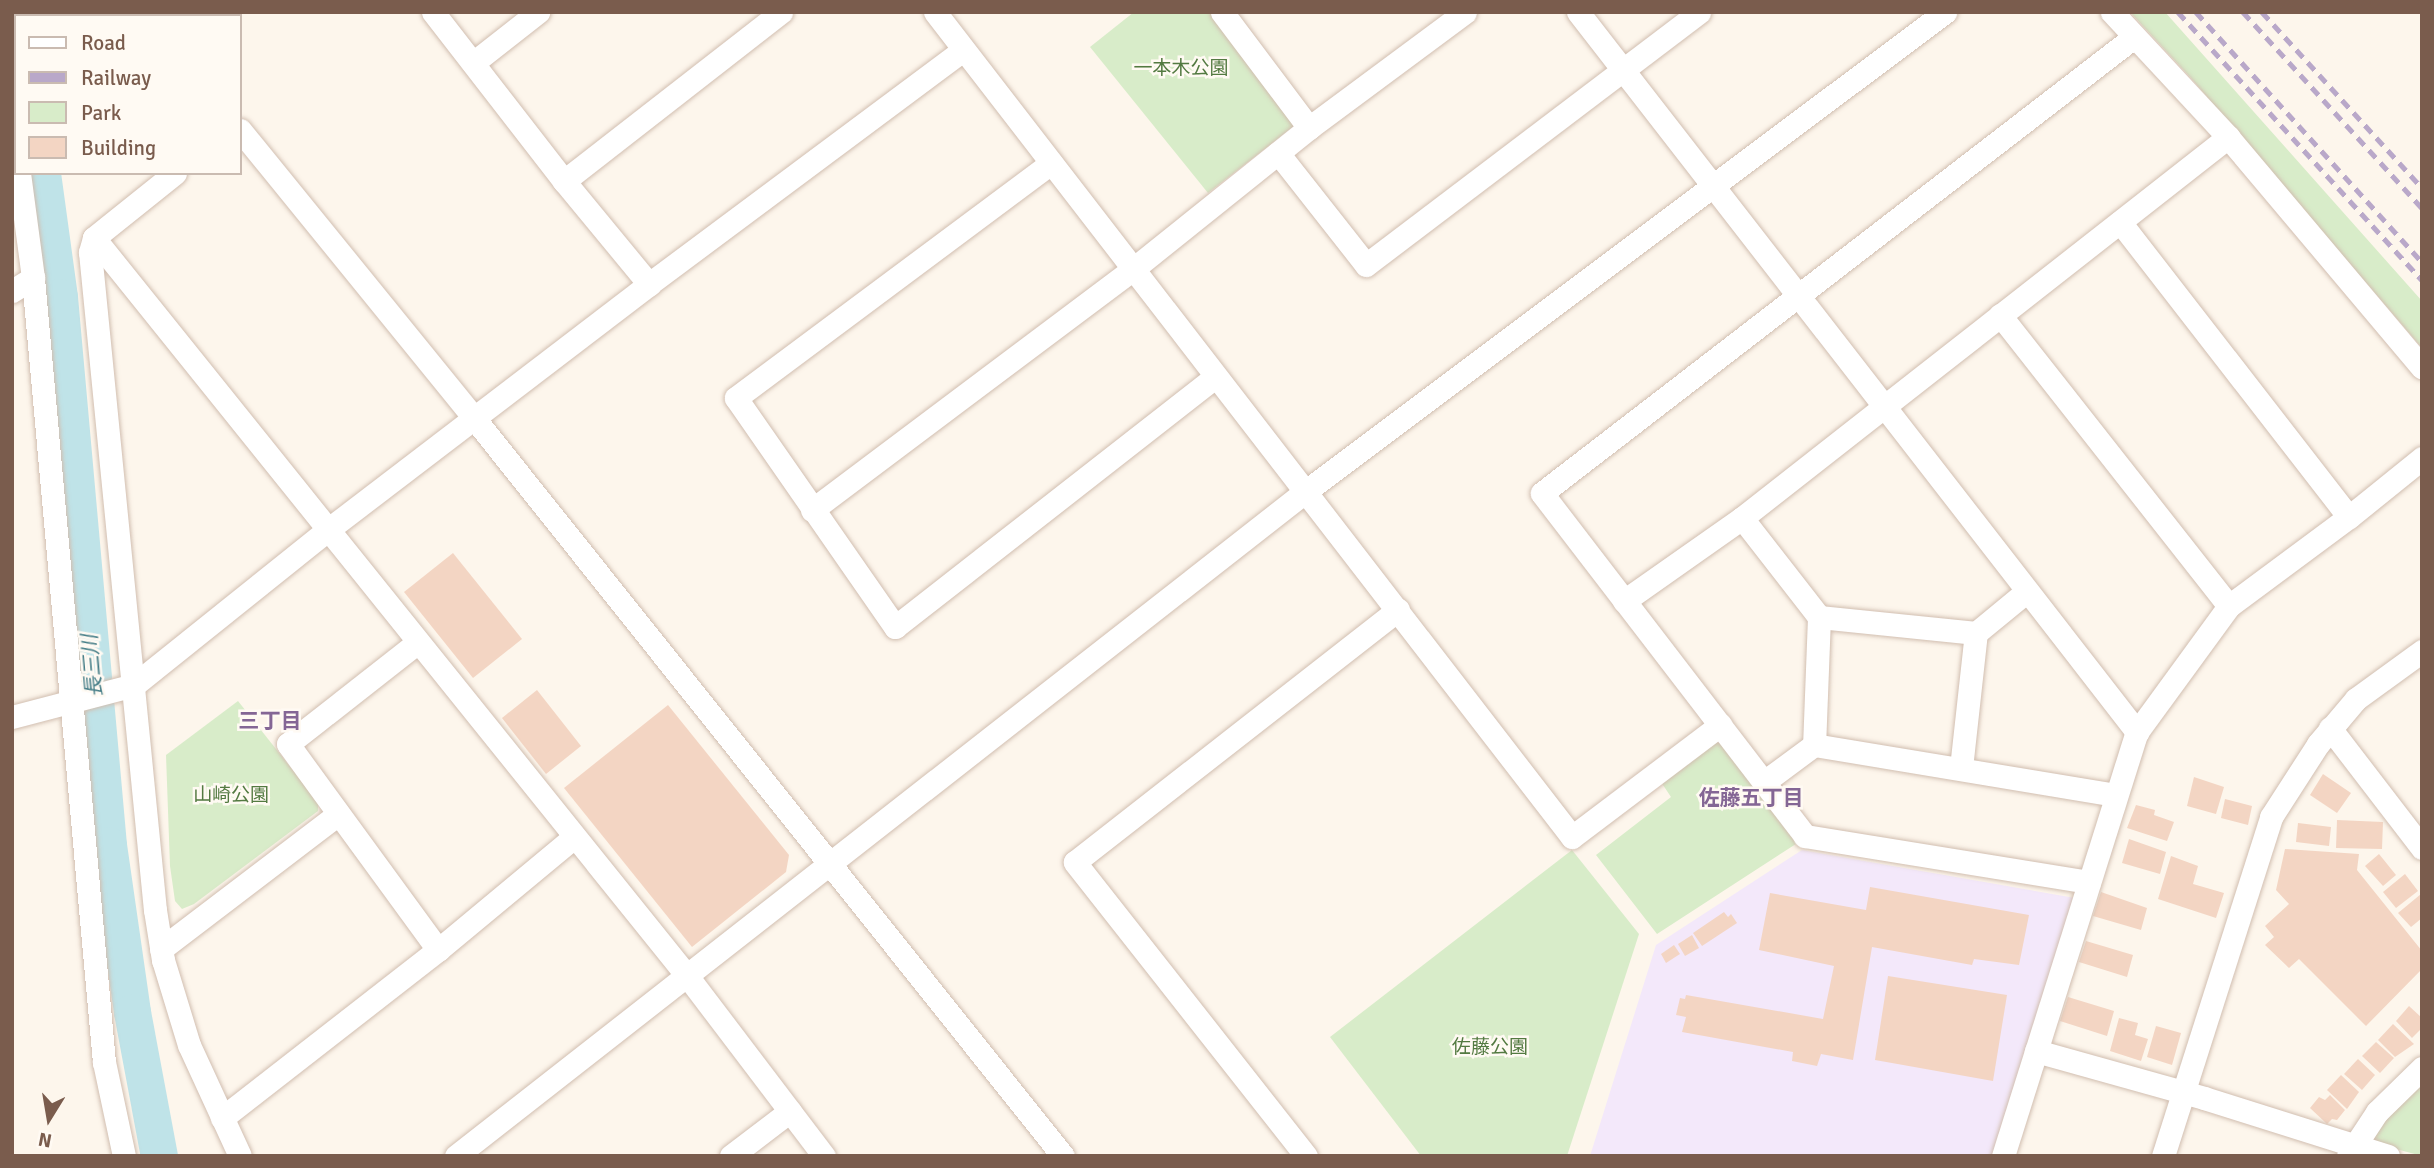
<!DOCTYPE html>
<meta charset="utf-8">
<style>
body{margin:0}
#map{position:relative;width:2434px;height:1168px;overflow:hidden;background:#fdf6ec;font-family:Signika,"Noto Sans JP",sans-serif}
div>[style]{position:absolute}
.education>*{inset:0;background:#f3e8fa}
.green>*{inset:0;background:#d8ecc9}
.river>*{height:37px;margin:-18.5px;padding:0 18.5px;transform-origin:18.5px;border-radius:18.5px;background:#bfe3e8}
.building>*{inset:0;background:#f3d5c3}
.roads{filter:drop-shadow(0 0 2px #d1beb0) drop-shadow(0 0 2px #d1beb0)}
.minor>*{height:23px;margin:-11.5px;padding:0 11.5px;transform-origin:11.5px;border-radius:11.5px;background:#fff}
.rail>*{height:5px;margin-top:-2.5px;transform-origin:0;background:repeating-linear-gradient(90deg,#b9a8c9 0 10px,transparent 0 17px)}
span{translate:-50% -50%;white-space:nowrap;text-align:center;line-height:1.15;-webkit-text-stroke:5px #fffaf3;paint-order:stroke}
.park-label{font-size:19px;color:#537a41}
.water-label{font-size:21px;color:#437c86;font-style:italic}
.neighbourhood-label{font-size:21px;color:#846695;font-weight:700}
.frame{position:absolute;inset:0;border:14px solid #7a5c4d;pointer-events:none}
.legend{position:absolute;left:14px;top:14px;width:228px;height:161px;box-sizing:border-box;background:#fffaf3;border:2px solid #cabbb1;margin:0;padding:9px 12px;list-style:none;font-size:21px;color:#7a5c4d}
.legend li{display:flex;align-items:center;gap:14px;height:35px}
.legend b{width:35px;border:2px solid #cabbb1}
.north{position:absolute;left:14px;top:1084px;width:70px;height:70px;-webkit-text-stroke:5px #fffaf3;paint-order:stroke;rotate:191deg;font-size:19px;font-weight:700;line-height:28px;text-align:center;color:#7a5c4d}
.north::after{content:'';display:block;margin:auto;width:24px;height:32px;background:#7a5c4d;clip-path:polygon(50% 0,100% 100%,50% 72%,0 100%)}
</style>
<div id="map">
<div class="education">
<i style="clip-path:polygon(1802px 850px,2075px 898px,1993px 1156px,1590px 1156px,1656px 945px)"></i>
</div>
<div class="green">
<i style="clip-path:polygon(1134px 12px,1209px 12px,1294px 126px,1208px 193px,1090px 47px)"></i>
<i style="clip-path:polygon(2130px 12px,2165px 12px,2422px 301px,2422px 348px,2191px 78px)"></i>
<i style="clip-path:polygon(238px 701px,318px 802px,318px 811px,194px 904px,182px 909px,175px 901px,170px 866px,166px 755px)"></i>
<i style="clip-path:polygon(1711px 742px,1722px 743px,1799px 842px,1657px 934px,1596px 855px,1671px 797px,1659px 779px)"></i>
<i style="clip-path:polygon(1572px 850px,1639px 934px,1567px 1156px,1421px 1156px,1330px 1037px)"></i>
<i style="clip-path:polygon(2422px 1084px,2422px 1156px,2370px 1142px,2373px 1131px)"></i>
</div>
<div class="river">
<i style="left:20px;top:12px;width:4px;rotate:76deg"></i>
<i style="left:42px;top:173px;width:125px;rotate:82.2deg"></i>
<i style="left:59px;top:297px;width:550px;rotate:84.89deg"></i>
<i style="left:108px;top:845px;width:169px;rotate:81.8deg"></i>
<i style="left:132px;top:1012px;width:147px;rotate:79.4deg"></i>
</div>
<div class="building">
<i style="clip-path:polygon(453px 553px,522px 639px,473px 678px,404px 592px)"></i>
<i style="clip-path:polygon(537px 690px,581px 746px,546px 774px,502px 718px)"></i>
<i style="clip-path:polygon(668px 705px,789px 855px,786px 872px,692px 947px,564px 788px)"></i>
<i style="clip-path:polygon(2323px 774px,2351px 793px,2337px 813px,2310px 795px)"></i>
<i style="clip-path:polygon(2194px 777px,2224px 787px,2216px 814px,2187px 806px)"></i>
<i style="clip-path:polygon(2225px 799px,2252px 806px,2248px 825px,2221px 818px)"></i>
<i style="clip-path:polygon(2136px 805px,2155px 810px,2154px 815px,2174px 822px,2167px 841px,2127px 828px)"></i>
<i style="clip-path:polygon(2337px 820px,2383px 822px,2382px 849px,2336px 848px)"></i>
<i style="clip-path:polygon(2298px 823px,2331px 827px,2329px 846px,2296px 842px)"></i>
<i style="clip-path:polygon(2129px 839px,2166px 852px,2160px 874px,2122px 863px)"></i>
<i style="clip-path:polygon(2285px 849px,2359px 854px,2357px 870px,2422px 951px,2422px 969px,2366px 1026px,2299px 959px,2289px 968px,2265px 945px,2274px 937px,2265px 926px,2289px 904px,2276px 890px)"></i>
<i style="clip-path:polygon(2379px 854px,2396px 875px,2383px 886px,2365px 866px)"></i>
<i style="clip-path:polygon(2171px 856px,2198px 866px,2193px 884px,2224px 893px,2216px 918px,2158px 899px)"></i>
<i style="clip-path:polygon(2405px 874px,2418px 891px,2396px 908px,2383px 892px)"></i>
<i style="clip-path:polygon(1870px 887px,2029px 915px,2019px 965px,1974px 959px,1972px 965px,1872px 947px,1853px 1060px,1821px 1054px,1817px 1066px,1792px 1061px,1793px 1052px,1682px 1032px,1686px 1017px,1676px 1015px,1680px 998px,1685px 999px,1686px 995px,1823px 1019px,1834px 966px,1759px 950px,1770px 893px,1866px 910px)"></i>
<i style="clip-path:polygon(2101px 892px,2147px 908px,2141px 930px,2093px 916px)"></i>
<i style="clip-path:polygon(2421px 894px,2422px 918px,2411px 927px,2398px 913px)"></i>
<i style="clip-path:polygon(1724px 912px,1728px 917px,1731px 914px,1737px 923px,1702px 946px,1693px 933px)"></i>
<i style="clip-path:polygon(1692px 935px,1699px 948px,1685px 956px,1678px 944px)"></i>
<i style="clip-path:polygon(2086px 941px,2133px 955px,2127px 977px,2079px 962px)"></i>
<i style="clip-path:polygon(1674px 945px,1680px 954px,1666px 963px,1661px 954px)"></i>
<i style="clip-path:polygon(1888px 976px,2007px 995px,1993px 1081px,1875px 1060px)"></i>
<i style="clip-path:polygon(2068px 997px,2114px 1011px,2107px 1036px,2060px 1021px)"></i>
<i style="clip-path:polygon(2409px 1006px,2422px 1018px,2422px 1028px,2412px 1038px,2396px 1021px)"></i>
<i style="clip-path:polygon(2119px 1018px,2138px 1023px,2135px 1035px,2148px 1039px,2141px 1061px,2110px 1051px)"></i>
<i style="clip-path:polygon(2393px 1024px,2414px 1044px,2395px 1057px,2378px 1040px)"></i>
<i style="clip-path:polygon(2156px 1026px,2181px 1033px,2172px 1065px,2147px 1057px)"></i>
<i style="clip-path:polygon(2376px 1042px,2394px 1058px,2380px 1073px,2362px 1056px)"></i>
<i style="clip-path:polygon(2358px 1059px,2375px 1075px,2362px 1090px,2344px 1074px)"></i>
<i style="clip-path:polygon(2341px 1075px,2359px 1092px,2347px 1109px,2327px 1090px)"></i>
<i style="clip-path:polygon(2330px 1095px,2345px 1110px,2337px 1120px,2332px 1119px,2327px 1124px,2310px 1108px,2319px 1097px,2325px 1100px)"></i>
</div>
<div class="roads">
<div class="minor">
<i style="left:150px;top:12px;width:5px;rotate:53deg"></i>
<i style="left:433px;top:12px;width:214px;rotate:52.2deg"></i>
<i style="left:564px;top:181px;width:134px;rotate:50.5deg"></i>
<i style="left:935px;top:12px;width:1042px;rotate:52.33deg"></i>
<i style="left:1572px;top:837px;width:186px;rotate:-37.1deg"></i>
<i style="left:1222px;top:12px;width:145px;rotate:53.1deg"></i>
<i style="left:1578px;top:12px;width:912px;rotate:52.17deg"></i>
<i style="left:2112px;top:12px;width:171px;rotate:47.1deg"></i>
<i style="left:2228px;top:137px;width:301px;rotate:49.9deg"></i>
<i style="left:48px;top:16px;width:6px;rotate:-45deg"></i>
<i style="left:12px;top:43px;width:5px;rotate:-37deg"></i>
<i style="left:473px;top:63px;width:83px;rotate:-38.1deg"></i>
<i style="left:12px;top:122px;width:27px;rotate:82deg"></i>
<i style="left:240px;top:130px;width:371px;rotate:50.9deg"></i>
<i style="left:474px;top:418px;width:944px;rotate:51.41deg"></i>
<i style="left:1278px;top:153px;width:142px;rotate:51.8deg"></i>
<i style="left:1366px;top:265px;width:418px;rotate:-37.2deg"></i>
<i style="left:1051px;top:163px;width:393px;rotate:143.3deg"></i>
<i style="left:736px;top:398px;width:279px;rotate:55.2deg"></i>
<i style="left:895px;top:627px;width:406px;rotate:-38deg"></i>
<i style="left:19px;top:173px;width:106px;rotate:82.4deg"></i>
<i style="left:33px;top:278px;width:787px;rotate:84.83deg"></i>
<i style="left:104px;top:1062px;width:96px;rotate:78deg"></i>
<i style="left:175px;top:173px;width:104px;rotate:141.3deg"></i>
<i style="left:94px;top:238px;width:15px;rotate:106deg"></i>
<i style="left:90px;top:252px;width:661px;rotate:84.36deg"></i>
<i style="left:155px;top:910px;width:51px;rotate:80.9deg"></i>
<i style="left:163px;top:960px;width:89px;rotate:73deg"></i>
<i style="left:189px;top:1045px;width:122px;rotate:65.3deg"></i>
<i style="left:564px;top:181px;width:275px;rotate:-37.9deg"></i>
<i style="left:2120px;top:222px;width:373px;rotate:52.2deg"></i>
<i style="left:94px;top:238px;width:948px;rotate:51.21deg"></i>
<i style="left:688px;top:977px;width:225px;rotate:52.8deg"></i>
<i style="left:12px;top:291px;width:25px;rotate:-32deg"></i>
<i style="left:2000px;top:315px;width:370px;rotate:51.8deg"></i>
<i style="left:812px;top:510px;width:401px;rotate:-36.9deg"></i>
<i style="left:1133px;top:269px;width:226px;rotate:-38.7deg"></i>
<i style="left:1309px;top:128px;width:194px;rotate:-36.6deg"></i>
<i style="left:1742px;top:518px;width:125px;rotate:52.1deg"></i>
<i style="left:1819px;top:617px;width:128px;rotate:92.2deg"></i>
<i style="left:1624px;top:601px;width:144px;rotate:-35.1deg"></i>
<i style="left:1742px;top:518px;width:618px;rotate:-38.09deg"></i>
<i style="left:1819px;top:617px;width:158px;rotate:5.8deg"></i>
<i style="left:418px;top:642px;width:165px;rotate:141.9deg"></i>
<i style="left:288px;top:744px;width:255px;rotate:53.9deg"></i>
<i style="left:12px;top:717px;width:126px;rotate:-14.7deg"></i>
<i style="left:134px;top:685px;width:250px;rotate:-38.7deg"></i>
<i style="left:329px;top:529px;width:403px;rotate:-37.4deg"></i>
<i style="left:649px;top:284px;width:392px;rotate:-36.7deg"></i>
<i style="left:2330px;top:728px;width:151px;rotate:52.5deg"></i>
<i style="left:1961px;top:768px;width:136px;rotate:-83.7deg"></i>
<i style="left:1976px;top:633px;width:66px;rotate:-39.5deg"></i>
<i style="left:1764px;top:782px;width:62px;rotate:-36.5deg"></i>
<i style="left:1814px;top:745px;width:305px;rotate:9.4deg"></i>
<i style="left:2089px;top:882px;width:288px;rotate:-170.8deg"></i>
<i style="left:1805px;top:836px;width:432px;rotate:-127.5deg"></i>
<i style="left:1542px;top:493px;width:747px;rotate:-37.61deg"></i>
<i style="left:161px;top:949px;width:223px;rotate:-37.3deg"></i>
<i style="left:2036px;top:1051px;width:174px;rotate:15.6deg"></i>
<i style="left:2204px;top:1098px;width:193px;rotate:17.5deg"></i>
<i style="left:222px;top:1118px;width:274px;rotate:-37.9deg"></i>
<i style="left:438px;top:950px;width:177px;rotate:-39.7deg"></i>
<i style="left:456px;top:1156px;width:1079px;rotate:-38.04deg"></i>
<i style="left:1306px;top:491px;width:799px;rotate:-36.86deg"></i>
<i style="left:731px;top:1156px;width:74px;rotate:-37.3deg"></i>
<i style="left:1306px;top:1156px;width:374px;rotate:-128.2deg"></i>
<i style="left:1075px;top:862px;width:410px;rotate:-38deg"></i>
<i style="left:2003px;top:1156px;width:445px;rotate:-72.5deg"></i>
<i style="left:2137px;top:732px;width:156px;rotate:-53.9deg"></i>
<i style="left:2229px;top:606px;width:149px;rotate:-36.6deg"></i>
<i style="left:2349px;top:517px;width:94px;rotate:-38.9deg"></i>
<i style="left:2163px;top:1156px;width:356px;rotate:-72.3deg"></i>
<i style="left:2271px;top:817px;width:87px;rotate:-57.2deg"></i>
<i style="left:2318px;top:744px;width:59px;rotate:-49.8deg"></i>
<i style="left:2356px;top:699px;width:82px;rotate:-36deg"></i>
<i style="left:2348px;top:1156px;width:53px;rotate:-56.6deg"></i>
<i style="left:2377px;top:1112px;width:63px;rotate:-44.4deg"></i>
</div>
</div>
<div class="rail">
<i style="left:2178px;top:12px;width:362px;rotate:47.7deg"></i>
<i style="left:2196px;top:12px;width:337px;rotate:47.9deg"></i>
<i style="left:2243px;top:12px;width:265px;rotate:47.6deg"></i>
<i style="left:2262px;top:12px;width:238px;rotate:47.7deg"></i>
</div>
<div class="park-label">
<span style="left:1181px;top:69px">一本木公園</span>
<span style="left:231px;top:796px">山崎公園</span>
<span style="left:1490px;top:1048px">佐藤公園</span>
</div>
<div class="water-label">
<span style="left:92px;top:666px;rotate:-95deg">長三川</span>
</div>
<div class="neighbourhood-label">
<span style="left:270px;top:721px">三丁目</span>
<span style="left:1751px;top:798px">佐藤五丁目</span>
</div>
<div class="frame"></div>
<ul class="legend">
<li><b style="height:9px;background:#fff"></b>Road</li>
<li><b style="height:9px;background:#b9a8c9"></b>Railway</li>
<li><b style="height:19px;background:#d8ecc9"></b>Park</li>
<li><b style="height:19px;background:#f3d5c3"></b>Building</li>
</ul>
<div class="north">N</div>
</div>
